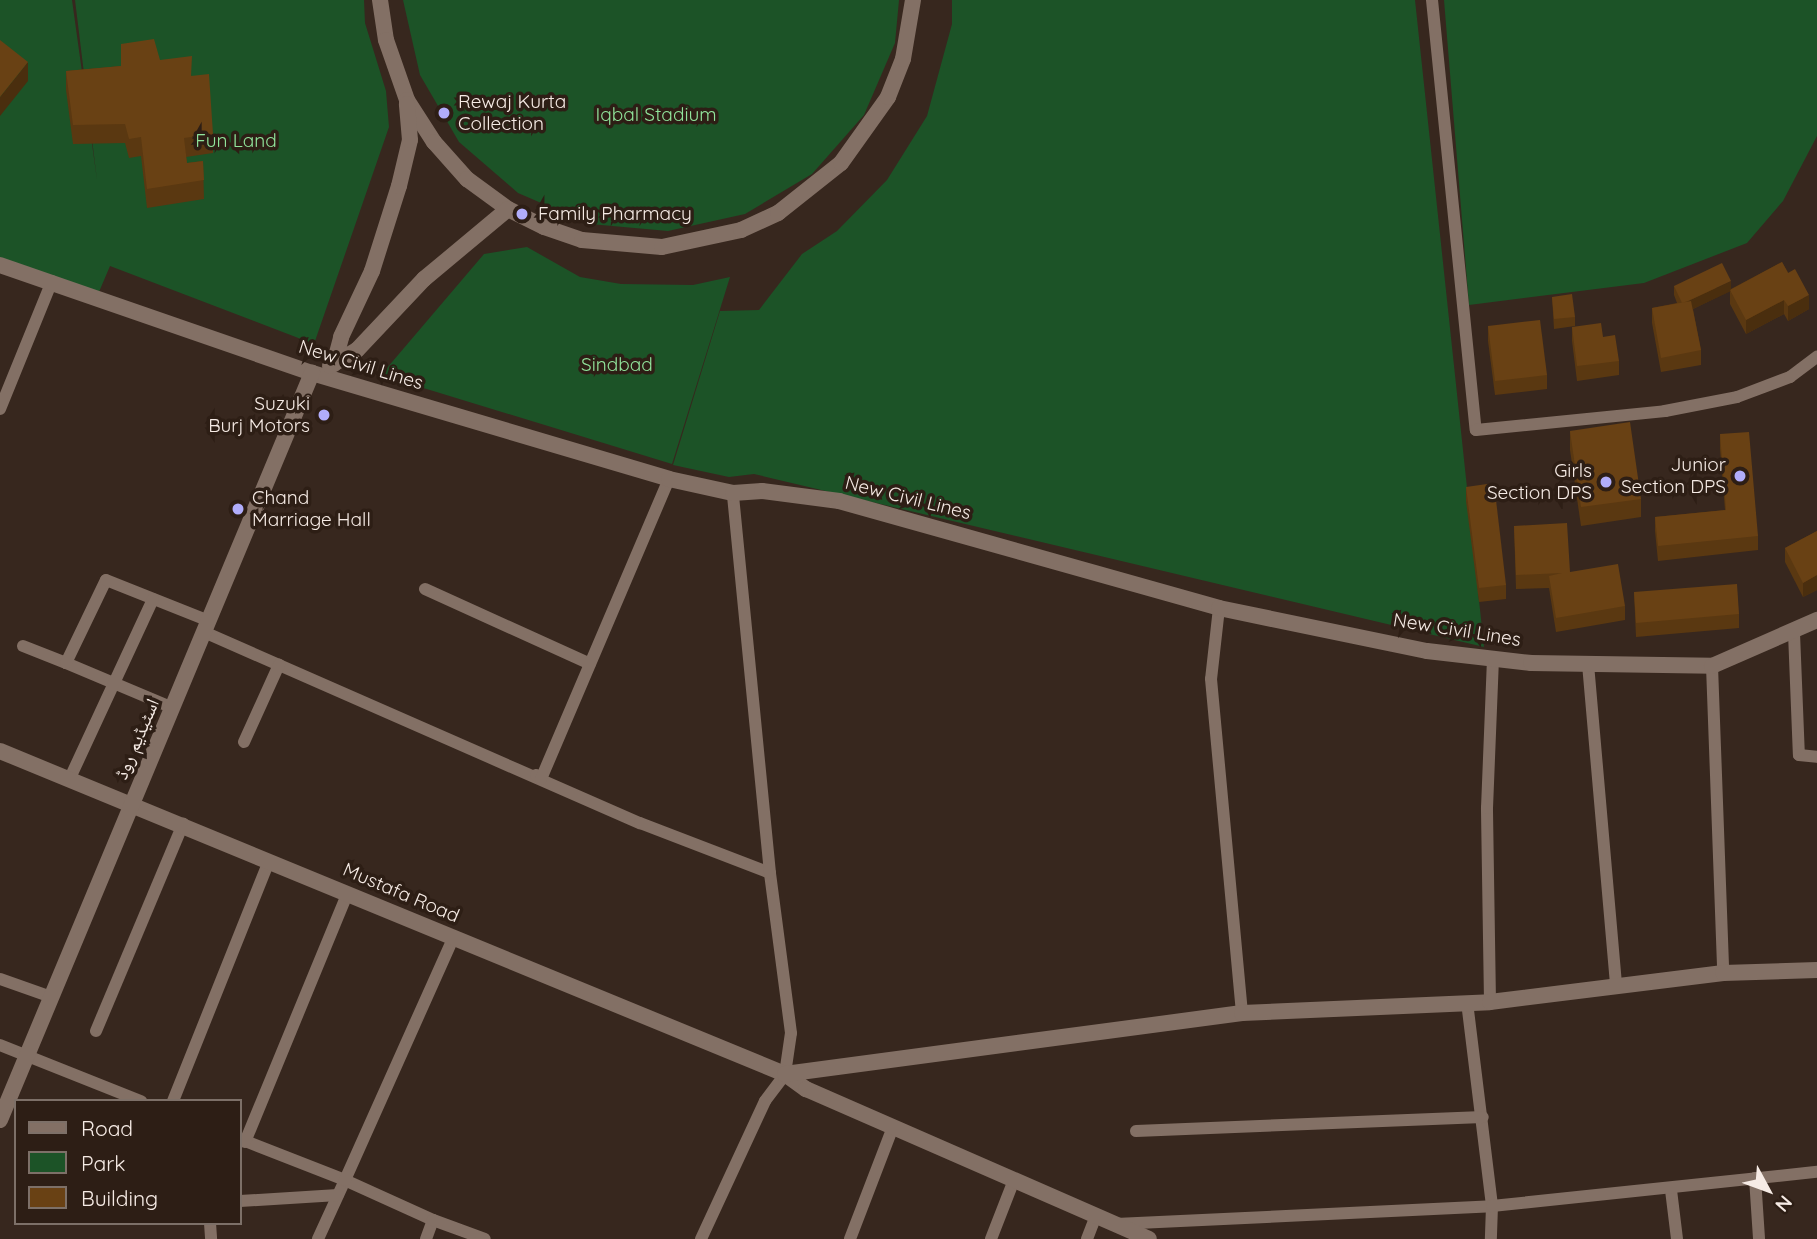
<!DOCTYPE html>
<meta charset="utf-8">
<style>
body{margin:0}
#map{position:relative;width:1817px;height:1239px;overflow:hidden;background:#37271e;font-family:Quicksand,"Noto Naskh Arabic",sans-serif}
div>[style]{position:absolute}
.green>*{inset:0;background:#1c5327}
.minor>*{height:12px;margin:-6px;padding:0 6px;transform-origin:6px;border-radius:6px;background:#837065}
.tertiary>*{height:16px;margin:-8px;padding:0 8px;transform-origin:8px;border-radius:8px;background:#837065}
.wall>*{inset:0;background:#5a3811}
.shaded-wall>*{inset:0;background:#4a2e0e}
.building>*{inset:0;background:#694114}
.dots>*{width:19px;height:19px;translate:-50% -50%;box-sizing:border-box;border:4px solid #2d1e15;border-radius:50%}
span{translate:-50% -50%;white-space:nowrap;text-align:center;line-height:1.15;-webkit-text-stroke:7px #2d1e15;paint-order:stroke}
.poi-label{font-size:19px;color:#f6ebe5}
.left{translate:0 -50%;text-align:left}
.right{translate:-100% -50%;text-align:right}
.park-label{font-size:19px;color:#91e59c}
.street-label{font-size:19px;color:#f6ebe5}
.legend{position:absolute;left:14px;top:1099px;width:228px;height:126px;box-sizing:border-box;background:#2d1e15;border:2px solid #7d7068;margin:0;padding:9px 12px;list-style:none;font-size:21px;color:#f6ebe5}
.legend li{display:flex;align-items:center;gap:14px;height:35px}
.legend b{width:35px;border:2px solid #7d7068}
.north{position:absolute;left:1733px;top:1155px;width:70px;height:70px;-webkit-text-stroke:5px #2d1e15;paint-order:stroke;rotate:131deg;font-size:19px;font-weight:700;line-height:28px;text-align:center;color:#f6ebe5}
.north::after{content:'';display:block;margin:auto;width:24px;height:32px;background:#f6ebe5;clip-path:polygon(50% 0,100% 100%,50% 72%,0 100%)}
</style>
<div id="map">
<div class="green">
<i style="clip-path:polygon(0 0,72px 0,97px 180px,75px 0,364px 0,365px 23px,386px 91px,389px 127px,314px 344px,110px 266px,96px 299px,0 268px)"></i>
<i style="clip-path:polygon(403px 0,899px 0,895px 43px,864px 115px,812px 174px,745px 214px,668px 231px,590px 224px,518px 193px,459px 142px,420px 75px)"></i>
<i style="clip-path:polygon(952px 0,1415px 0,1484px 647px,754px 474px,729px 477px,673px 465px,720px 311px,759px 310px,802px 254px,837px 231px,887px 180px,927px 116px,952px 24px)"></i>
<i style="clip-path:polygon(1444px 0,1817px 0,1817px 136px,1783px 201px,1747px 243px,1644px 283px,1469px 305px)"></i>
<i style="clip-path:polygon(527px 247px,580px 277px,621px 284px,693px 285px,730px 277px,672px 464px,381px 375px,484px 254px)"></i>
</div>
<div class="minor">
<i style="left:1432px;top:0;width:432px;rotate:84.2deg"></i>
<i style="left:1476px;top:430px;width:190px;rotate:-5.7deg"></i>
<i style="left:1665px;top:411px;width:73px;rotate:-11deg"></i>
<i style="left:1737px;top:397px;width:57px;rotate:-20.7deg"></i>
<i style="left:1790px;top:377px;width:34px;rotate:-37deg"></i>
<i style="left:0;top:409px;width:138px;rotate:-67.9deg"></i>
<i style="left:425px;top:589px;width:181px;rotate:24.4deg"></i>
<i style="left:1219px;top:608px;width:71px;rotate:96.4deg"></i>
<i style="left:1211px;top:679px;width:335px;rotate:84.7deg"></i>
<i style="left:204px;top:632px;width:476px;rotate:23.7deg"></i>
<i style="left:640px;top:823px;width:139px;rotate:21deg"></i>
<i style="left:1794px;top:633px;width:122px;rotate:87.7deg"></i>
<i style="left:1799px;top:755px;width:18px;rotate:6deg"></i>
<i style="left:23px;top:646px;width:46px;rotate:21.6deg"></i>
<i style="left:1588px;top:664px;width:323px;rotate:85deg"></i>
<i style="left:1712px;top:666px;width:307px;rotate:87.9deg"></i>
<i style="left:173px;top:708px;width:116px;rotate:-157.2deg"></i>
<i style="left:66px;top:663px;width:92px;rotate:-64.3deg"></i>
<i style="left:106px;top:580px;width:111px;rotate:21.7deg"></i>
<i style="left:244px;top:742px;width:85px;rotate:-65.6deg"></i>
<i style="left:536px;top:775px;width:6px;rotate:39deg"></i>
<i style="left:541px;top:779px;width:326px;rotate:-66.9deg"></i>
<i style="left:70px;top:778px;width:197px;rotate:-65.1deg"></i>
<i style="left:0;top:979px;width:54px;rotate:19.4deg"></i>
<i style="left:1467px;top:1002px;width:206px;rotate:83deg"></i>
<i style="left:1492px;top:1206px;width:33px;rotate:92deg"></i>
<i style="left:1490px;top:1002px;width:194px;rotate:-90.9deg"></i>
<i style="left:1487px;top:808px;width:150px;rotate:-87.7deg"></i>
<i style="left:96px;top:1031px;width:225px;rotate:-67.2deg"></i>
<i style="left:0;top:1045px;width:152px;rotate:21.7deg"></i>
<i style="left:173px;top:1101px;width:258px;rotate:-68.2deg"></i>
<i style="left:1136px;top:1131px;width:347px;rotate:-2.3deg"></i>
<i style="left:240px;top:1139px;width:113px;rotate:21.3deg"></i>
<i style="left:345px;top:1180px;width:65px;rotate:114.6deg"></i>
<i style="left:245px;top:1142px;width:268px;rotate:-67.6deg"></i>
<i style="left:1755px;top:1178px;width:61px;rotate:86.2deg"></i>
<i style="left:1671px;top:1190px;width:49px;rotate:83deg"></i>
<i style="left:240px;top:1201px;width:98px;rotate:-3.5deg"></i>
<i style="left:433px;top:1220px;width:97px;rotate:-155.6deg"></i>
<i style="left:345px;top:1180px;width:265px;rotate:-65.9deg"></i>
<i style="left:210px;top:1223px;width:16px;rotate:86deg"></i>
<i style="left:1116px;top:1224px;width:376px;rotate:-2.7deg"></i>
<i style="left:1492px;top:1206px;width:327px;rotate:-6deg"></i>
<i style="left:426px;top:1239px;width:20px;rotate:-70deg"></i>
<i style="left:433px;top:1220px;width:55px;rotate:20.1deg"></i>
<i style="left:701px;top:1239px;width:152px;rotate:-65.1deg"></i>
<i style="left:765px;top:1101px;width:34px;rotate:-53deg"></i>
<i style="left:785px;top:1074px;width:41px;rotate:-81.7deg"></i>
<i style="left:791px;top:1033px;width:161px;rotate:-97.5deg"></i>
<i style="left:770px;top:873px;width:382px;rotate:-95.6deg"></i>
<i style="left:850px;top:1239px;width:120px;rotate:-69deg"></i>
<i style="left:991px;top:1239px;width:63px;rotate:-68.7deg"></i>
<i style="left:1087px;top:1239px;width:25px;rotate:-69deg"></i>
</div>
<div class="tertiary">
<i style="left:380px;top:0;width:40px;rotate:81.5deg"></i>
<i style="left:386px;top:40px;width:64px;rotate:70.7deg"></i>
<i style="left:407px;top:100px;width:50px;rotate:57.3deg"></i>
<i style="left:434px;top:142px;width:50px;rotate:48.3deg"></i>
<i style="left:467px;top:179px;width:51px;rotate:36.2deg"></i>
<i style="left:508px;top:209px;width:40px;rotate:26.6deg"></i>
<i style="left:544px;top:227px;width:40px;rotate:18.9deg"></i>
<i style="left:582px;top:240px;width:80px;rotate:5deg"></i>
<i style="left:662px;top:247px;width:81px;rotate:-12.1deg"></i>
<i style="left:741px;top:230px;width:41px;rotate:-24.7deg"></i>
<i style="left:778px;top:213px;width:80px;rotate:-38.4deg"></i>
<i style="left:841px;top:163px;width:81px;rotate:-54.5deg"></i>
<i style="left:888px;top:97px;width:41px;rotate:-68.5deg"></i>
<i style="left:903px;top:59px;width:60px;rotate:-80.4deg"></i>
<i style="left:0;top:265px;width:330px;rotate:19.1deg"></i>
<i style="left:312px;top:373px;width:372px;rotate:16.5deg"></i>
<i style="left:669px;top:479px;width:66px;rotate:12.3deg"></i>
<i style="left:733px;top:493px;width:29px;rotate:-4deg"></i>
<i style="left:762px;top:491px;width:78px;rotate:7.4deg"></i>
<i style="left:839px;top:501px;width:395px;rotate:15.7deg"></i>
<i style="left:1219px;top:608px;width:212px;rotate:11.7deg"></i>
<i style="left:1427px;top:651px;width:105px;rotate:6.6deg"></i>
<i style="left:1531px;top:663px;width:181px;rotate:0.9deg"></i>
<i style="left:1712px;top:666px;width:115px;rotate:-23.7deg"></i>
<i style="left:334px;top:364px;width:28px;rotate:-75deg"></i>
<i style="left:341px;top:337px;width:73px;rotate:-64.8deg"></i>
<i style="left:372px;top:271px;width:89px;rotate:-72.4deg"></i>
<i style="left:399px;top:186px;width:47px;rotate:-76.6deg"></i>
<i style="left:410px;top:140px;width:36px;rotate:-95deg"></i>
<i style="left:330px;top:366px;width:31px;rotate:-31deg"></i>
<i style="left:357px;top:350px;width:98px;rotate:-46.7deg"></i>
<i style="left:424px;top:279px;width:109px;rotate:-39.8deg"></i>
<i style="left:0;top:751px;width:849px;rotate:22.37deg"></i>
<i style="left:785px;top:1074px;width:26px;rotate:36deg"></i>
<i style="left:806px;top:1089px;width:374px;rotate:23.6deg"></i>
<i style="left:785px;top:1074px;width:461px;rotate:-7.6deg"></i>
<i style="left:1242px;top:1013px;width:248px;rotate:-2.5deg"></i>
<i style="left:1490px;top:1002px;width:235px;rotate:-7.1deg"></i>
<i style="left:1723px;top:973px;width:94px;rotate:-1.8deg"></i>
<i style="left:0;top:1120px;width:810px;rotate:-67.33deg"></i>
</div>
<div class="wall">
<i style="clip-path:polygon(160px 60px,192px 76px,213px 134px,213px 153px,186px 157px,187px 163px,203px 161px,204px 199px,147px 208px,141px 156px,129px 158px,125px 143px,73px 144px,66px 90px,66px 71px,121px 66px)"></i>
<i style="clip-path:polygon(1782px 262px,1809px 309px,1788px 321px,1784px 314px,1746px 334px,1730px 304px,1730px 291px,1693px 309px,1701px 350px,1701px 365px,1661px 372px,1652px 323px,1652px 308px,1677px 303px,1674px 295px,1674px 286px,1731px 289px)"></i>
<i style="clip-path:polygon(1552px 297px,1575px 317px,1575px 326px,1554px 329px)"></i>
<i style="clip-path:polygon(1488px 326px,1547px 375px,1547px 389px,1495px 395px,1488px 341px)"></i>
<i style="clip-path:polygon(1572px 327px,1603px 337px,1619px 361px,1619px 375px,1577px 381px,1572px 341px)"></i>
<i style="clip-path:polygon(1570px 431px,1641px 499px,1641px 517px,1581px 526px,1570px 450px)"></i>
<i style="clip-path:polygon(1720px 434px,1758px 536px,1758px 550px,1658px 561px,1655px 531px,1655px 517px,1725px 510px,1720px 449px)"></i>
<i style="clip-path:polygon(1466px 487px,1506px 585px,1506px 599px,1479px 602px,1466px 501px)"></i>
<i style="clip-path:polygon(1514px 526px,1570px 572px,1625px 606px,1625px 620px,1556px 632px,1549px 588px,1516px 589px)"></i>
<i style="clip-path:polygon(1817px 531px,1817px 590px,1803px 597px,1785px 562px,1785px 548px)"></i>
<i style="clip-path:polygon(1634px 592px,1739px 614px,1739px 628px,1636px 637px)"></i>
</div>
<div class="shaded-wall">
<i style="clip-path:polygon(28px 62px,28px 81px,0 116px,0 97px)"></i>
<i style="clip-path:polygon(1731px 281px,1731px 291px,1682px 314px,1682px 304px)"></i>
<i style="clip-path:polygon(1809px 295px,1809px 309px,1788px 321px,1788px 306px)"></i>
<i style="clip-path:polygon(1784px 300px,1784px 314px,1746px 334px,1746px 320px)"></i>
<i style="clip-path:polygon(1817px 575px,1817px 590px,1803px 597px,1803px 583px)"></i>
</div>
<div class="building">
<i style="clip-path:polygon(154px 39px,160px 60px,192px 56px,191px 76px,209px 74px,213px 134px,184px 138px,187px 163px,203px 161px,204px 180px,147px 189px,141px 137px,129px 139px,125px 124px,73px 125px,66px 71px,121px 66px,121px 44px)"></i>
<i style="clip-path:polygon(0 40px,28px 62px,0 97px)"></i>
<i style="clip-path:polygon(1782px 262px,1788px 273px,1795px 269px,1809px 295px,1788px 306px,1784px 300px,1746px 320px,1730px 290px)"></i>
<i style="clip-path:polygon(1722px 263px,1731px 281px,1688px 301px,1682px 303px,1674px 286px)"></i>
<i style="clip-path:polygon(1572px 294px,1575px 317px,1554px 319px,1552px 297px)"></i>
<i style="clip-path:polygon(1691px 301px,1701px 350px,1661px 358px,1652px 308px)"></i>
<i style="clip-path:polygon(1540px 320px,1547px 375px,1495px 381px,1488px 326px)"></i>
<i style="clip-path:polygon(1601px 323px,1603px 337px,1615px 335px,1619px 361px,1577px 366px,1572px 327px)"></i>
<i style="clip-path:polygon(1630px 422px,1641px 499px,1581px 507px,1570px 431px)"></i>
<i style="clip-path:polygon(1749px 432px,1758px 536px,1658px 546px,1655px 517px,1726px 510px,1720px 434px)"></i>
<i style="clip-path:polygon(1494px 483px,1506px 585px,1479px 588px,1466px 487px)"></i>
<i style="clip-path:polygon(1567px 523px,1570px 572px,1618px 564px,1625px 606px,1556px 618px,1549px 576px,1562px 573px,1516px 575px,1514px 526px)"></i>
<i style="clip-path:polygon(1817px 531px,1817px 575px,1803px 583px,1785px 548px)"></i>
<i style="clip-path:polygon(1737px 584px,1739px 614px,1636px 623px,1634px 592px)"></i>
</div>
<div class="dots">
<i style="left:444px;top:113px;background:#b1adfa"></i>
<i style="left:522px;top:214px;background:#b1adfa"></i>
<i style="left:324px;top:415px;background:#b1adfa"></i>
<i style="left:1740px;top:476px;background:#b1adfa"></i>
<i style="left:1606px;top:482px;background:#b1adfa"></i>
<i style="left:238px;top:509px;background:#b1adfa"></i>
</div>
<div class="poi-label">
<span class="left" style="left:458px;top:113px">Rewaj Kurta<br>Collection</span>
<span class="left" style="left:538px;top:214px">Family Pharmacy</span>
<span class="right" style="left:310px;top:415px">Suzuki<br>Burj Motors</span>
<span class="right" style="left:1726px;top:476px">Junior<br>Section DPS</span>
<span class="right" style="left:1592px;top:482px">Girls<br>Section DPS</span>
<span class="left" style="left:252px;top:509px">Chand<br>Marriage Hall</span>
</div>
<div class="park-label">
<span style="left:656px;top:115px">Iqbal Stadium</span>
<span style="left:236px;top:141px">Fun Land</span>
<span style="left:617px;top:365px">Sindbad</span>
</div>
<div class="street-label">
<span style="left:361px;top:365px;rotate:17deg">New Civil Lines</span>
<span style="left:908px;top:498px;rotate:14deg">New Civil Lines</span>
<span style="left:1457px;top:630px;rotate:9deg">New Civil Lines</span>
<span style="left:137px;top:739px;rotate:-67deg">اسٹیڈیم روڈ</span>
<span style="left:401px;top:893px;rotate:23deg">Mustafa Road</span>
</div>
<ul class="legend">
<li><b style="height:9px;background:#837065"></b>Road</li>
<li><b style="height:19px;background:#1c5327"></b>Park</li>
<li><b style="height:19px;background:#694114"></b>Building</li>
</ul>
<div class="north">N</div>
</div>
